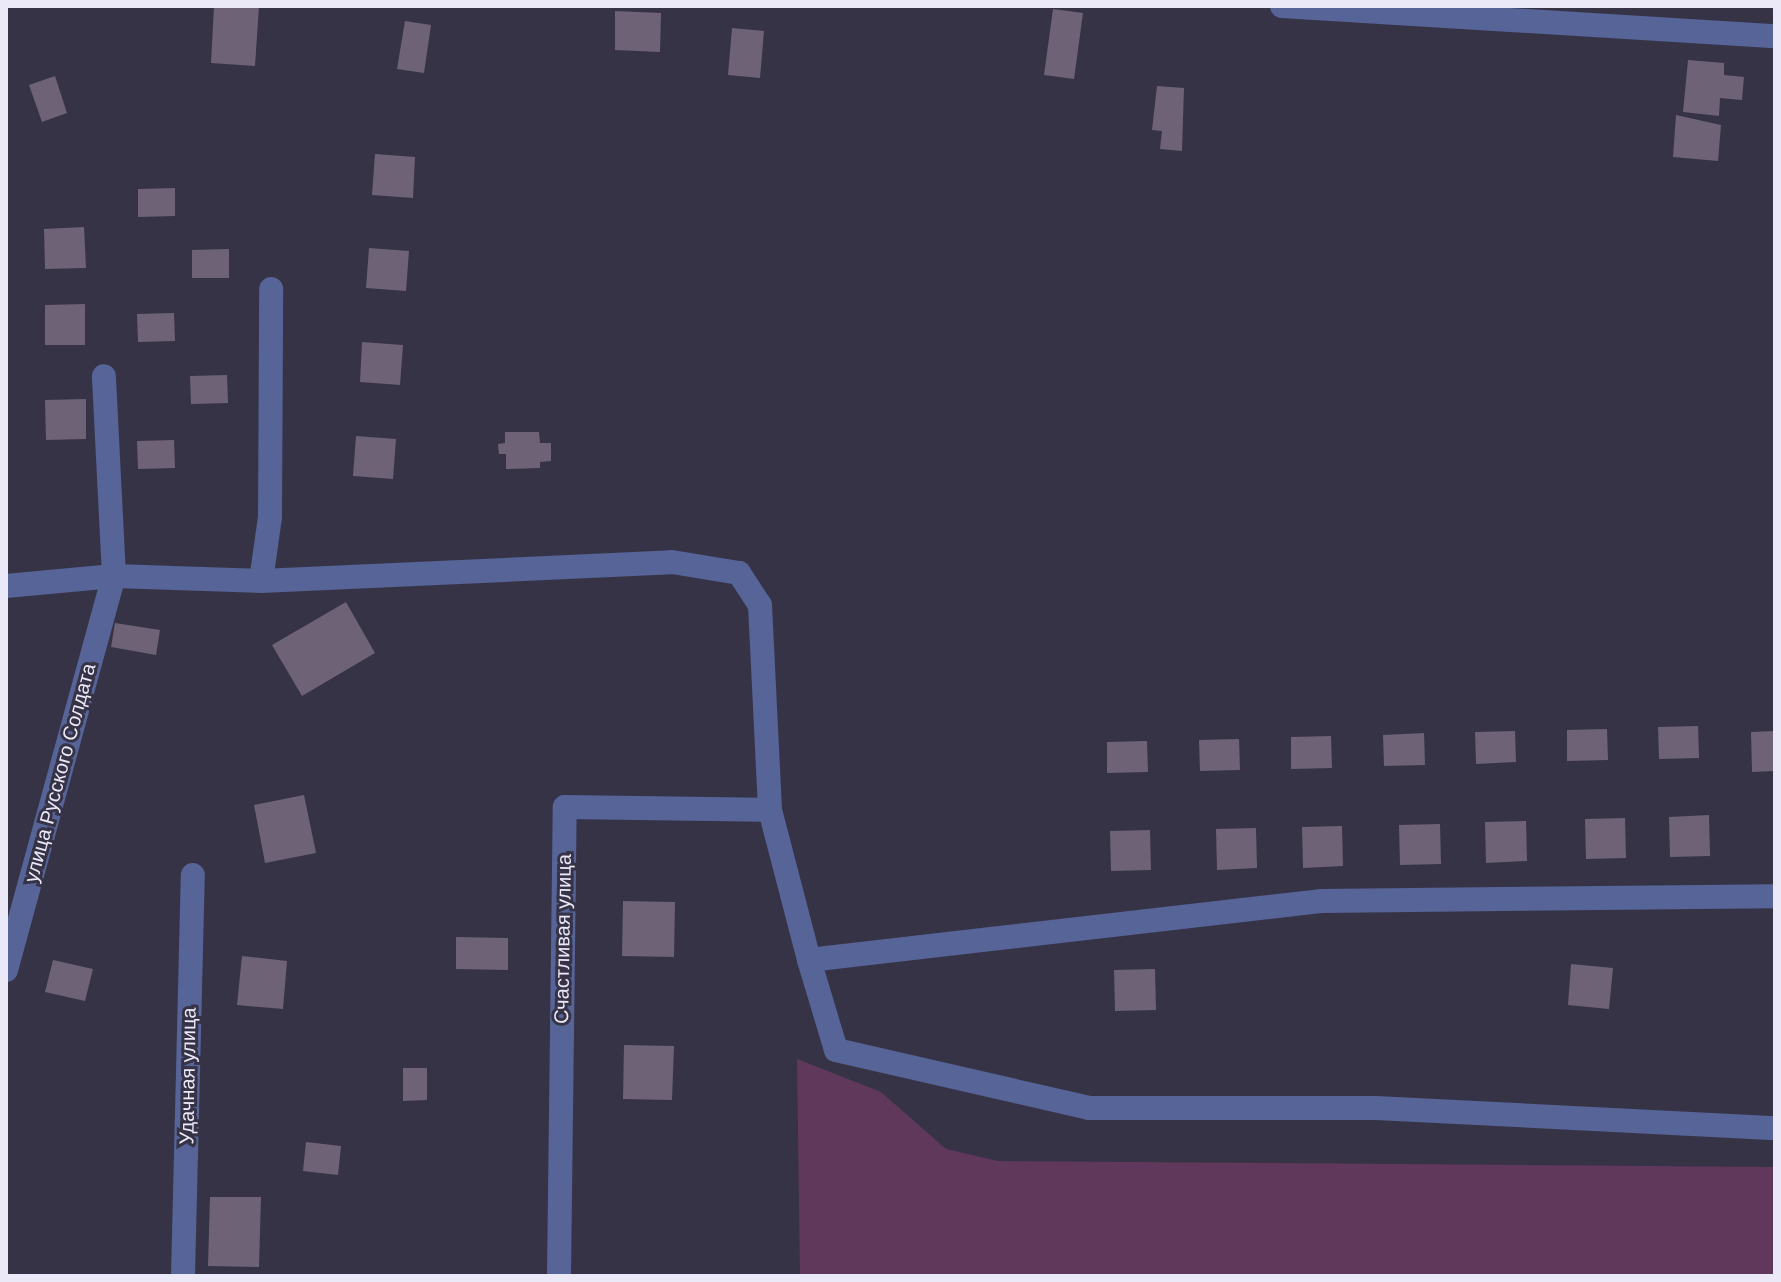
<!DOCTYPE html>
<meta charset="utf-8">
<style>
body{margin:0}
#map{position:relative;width:1781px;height:1282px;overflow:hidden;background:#363347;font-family:"DM Sans",sans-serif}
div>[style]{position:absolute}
.green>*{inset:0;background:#60385c}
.building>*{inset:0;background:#6e6277}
.minor>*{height:24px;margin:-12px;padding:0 12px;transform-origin:12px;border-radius:12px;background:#566497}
span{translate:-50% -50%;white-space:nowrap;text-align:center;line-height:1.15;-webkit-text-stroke:6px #363347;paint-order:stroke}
.street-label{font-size:20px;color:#ebe9f7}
.frame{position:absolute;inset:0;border:8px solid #ebe9f7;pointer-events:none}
</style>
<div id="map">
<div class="green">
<i style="clip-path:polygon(797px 1059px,881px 1092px,946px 1149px,998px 1161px,1775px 1167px,1775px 1276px,800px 1276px)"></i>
</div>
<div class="building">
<i style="clip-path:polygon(214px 6px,259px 6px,255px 66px,211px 63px)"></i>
<i style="clip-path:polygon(1053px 9px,1083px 13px,1074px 79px,1044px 75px)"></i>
<i style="clip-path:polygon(615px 11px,661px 13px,660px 52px,615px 50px)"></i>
<i style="clip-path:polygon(405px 21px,431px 25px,424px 73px,397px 69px)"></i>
<i style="clip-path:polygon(732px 28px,764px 31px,760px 78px,728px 75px)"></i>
<i style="clip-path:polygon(1688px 60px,1724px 63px,1724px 75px,1744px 77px,1742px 100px,1720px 98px,1719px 116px,1683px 112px)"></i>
<i style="clip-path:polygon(55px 76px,67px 113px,42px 122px,29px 85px)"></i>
<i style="clip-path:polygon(1157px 86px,1184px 88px,1182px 151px,1160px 149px,1162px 131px,1152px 130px)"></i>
<i style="clip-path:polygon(1676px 115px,1721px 125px,1718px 161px,1673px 157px)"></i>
<i style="clip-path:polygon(375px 154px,415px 157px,413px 198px,372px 195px)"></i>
<i style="clip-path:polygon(175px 188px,175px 216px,138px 217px,138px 189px)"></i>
<i style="clip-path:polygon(84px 227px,86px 268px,45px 269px,44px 229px)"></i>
<i style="clip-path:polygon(369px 248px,409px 251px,406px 291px,366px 288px)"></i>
<i style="clip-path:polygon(229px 249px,229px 278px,192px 278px,192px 250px)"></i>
<i style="clip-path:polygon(85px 304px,85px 345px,45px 345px,45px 305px)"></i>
<i style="clip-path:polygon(174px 313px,175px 341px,138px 342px,137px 314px)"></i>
<i style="clip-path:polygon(362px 342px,403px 345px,400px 385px,360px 382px)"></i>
<i style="clip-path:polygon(227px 375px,228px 403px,191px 404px,190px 376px)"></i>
<i style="clip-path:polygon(86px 399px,86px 439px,46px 440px,45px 400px)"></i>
<i style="clip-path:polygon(505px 432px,539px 432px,540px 443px,551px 443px,551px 461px,540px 462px,540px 468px,506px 469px,506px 454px,499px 454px,498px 444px,505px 443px)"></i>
<i style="clip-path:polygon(356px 436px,396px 439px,393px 479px,353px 476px)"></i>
<i style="clip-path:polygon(174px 440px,175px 468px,138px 469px,137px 441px)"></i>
<i style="clip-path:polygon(346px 602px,375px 653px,302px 696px,272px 645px)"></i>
<i style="clip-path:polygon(115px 623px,160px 630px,156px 655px,111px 647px)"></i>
<i style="clip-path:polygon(1698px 726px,1699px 758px,1659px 759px,1658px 727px)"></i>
<i style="clip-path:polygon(1607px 729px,1608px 760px,1567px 761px,1567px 730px)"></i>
<i style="clip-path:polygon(1515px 731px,1516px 762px,1476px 764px,1475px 732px)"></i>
<i style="clip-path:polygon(1775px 731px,1775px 771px,1752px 772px,1751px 732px)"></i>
<i style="clip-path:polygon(1424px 733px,1425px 765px,1384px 766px,1383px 735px)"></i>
<i style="clip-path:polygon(1331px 736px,1332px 768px,1291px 769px,1291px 737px)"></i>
<i style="clip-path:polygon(1239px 739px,1240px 770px,1200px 771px,1199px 740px)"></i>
<i style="clip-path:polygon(1147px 741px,1148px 772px,1107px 773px,1107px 742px)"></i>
<i style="clip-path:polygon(304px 795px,316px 853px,265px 863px,254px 805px)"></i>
<i style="clip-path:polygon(1709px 815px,1710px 856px,1670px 857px,1669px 817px)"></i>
<i style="clip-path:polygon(1625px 818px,1626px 858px,1586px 859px,1585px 819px)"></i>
<i style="clip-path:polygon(1526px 821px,1527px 861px,1486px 863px,1485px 822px)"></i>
<i style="clip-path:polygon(1440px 824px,1441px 864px,1400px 865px,1399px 825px)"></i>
<i style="clip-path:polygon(1342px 826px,1343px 866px,1303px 868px,1302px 827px)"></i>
<i style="clip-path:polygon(1256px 828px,1257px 868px,1217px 870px,1216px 829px)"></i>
<i style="clip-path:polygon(1150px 830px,1151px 870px,1111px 871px,1110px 831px)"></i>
<i style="clip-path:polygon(623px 901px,675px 902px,674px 957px,622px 956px)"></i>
<i style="clip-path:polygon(456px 937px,508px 938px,508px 970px,456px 969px)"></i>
<i style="clip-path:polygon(242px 956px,287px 961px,283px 1009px,237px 1005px)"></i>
<i style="clip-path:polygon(53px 960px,93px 969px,85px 1001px,45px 992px)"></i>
<i style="clip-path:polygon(1571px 964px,1613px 968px,1609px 1009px,1568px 1005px)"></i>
<i style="clip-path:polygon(1155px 969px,1156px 1010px,1115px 1011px,1114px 970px)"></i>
<i style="clip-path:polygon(624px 1045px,674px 1046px,672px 1100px,623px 1099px)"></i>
<i style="clip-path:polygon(403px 1068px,427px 1068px,427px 1100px,403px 1101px)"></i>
<i style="clip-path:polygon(306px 1142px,341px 1146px,338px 1175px,303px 1171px)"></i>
<i style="clip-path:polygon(210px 1197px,261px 1197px,259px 1267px,208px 1266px)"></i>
</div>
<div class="minor">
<i style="left:1282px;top:6px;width:494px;rotate:3.5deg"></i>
<i style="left:261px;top:581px;width:65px;rotate:-82deg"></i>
<i style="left:270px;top:517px;width:228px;rotate:-89.7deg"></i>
<i style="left:6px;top:586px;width:108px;rotate:-5.3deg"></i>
<i style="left:114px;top:576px;width:147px;rotate:1.9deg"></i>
<i style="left:261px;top:581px;width:411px;rotate:-2.6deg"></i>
<i style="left:672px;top:562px;width:68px;rotate:9.3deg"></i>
<i style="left:739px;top:573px;width:38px;rotate:57deg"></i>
<i style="left:760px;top:605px;width:205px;rotate:87.2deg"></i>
<i style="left:770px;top:810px;width:155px;rotate:75.4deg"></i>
<i style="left:809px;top:960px;width:515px;rotate:-6.57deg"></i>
<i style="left:1321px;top:901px;width:454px;rotate:-0.6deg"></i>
<i style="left:809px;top:960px;width:94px;rotate:73.3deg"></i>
<i style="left:836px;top:1050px;width:260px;rotate:12.9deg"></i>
<i style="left:1089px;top:1108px;width:287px"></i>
<i style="left:1376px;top:1108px;width:400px;rotate:2.9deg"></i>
<i style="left:6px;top:970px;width:409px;rotate:-74.7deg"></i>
<i style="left:114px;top:576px;width:200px;rotate:-92.9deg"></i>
<i style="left:183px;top:1276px;width:401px;rotate:-88.6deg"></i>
<i style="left:559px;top:1276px;width:469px;rotate:-89.3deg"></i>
<i style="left:565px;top:807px;width:205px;rotate:0.8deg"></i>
</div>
<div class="street-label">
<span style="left:60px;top:773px;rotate:-75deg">улица Русского Солдата</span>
<span style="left:563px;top:939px;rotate:-89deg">Счастливая улица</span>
<span style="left:188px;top:1076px;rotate:-89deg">Удачная улица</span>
</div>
<div class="frame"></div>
</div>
